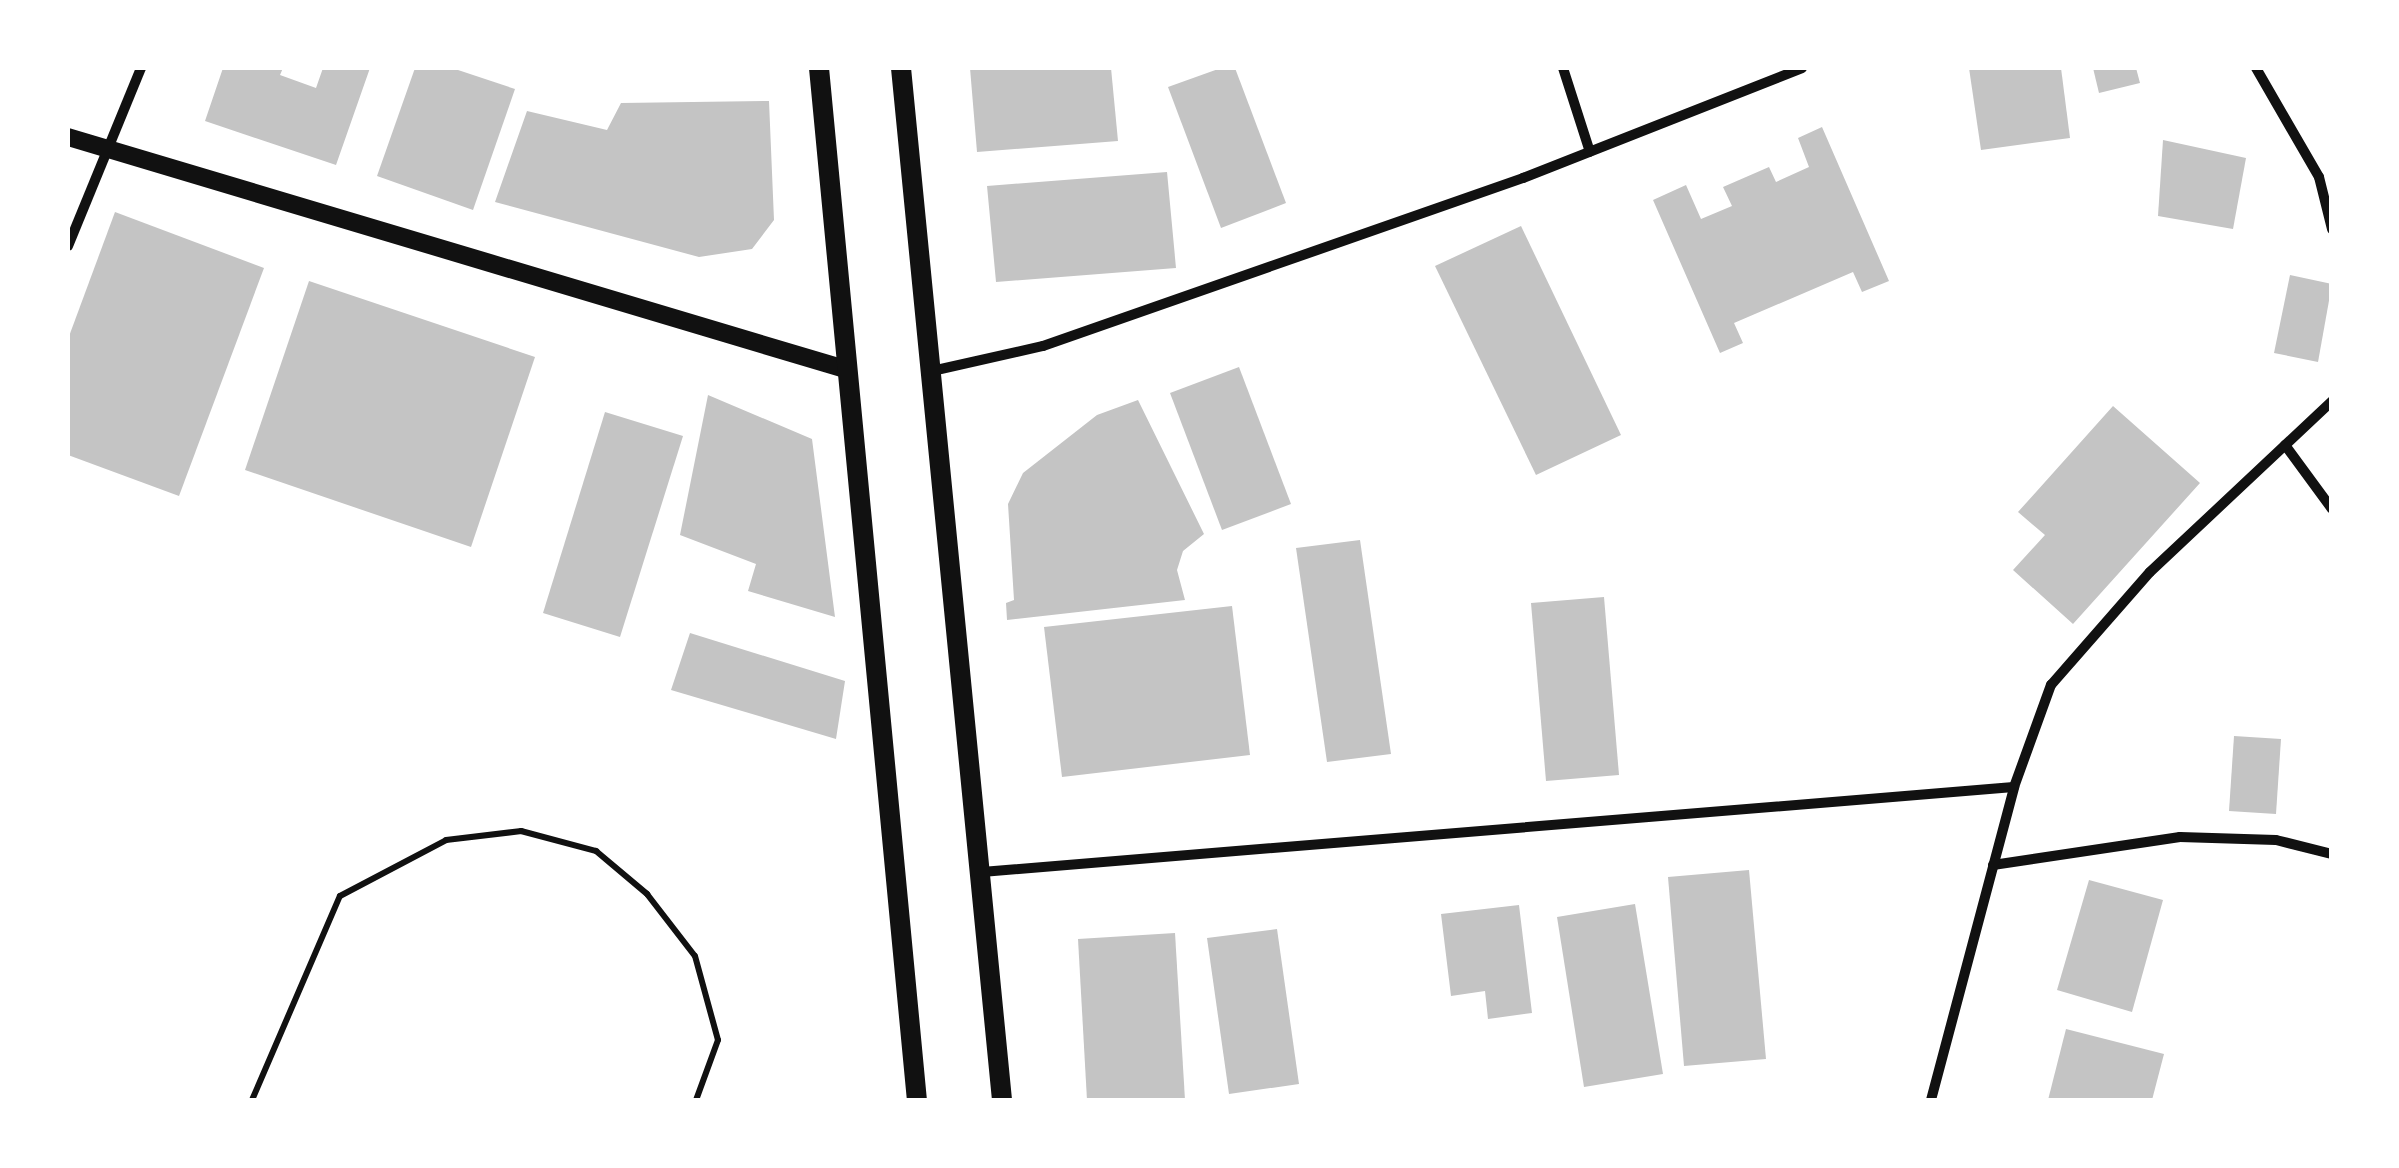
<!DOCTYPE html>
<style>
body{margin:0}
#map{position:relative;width:2399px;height:1168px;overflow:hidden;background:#fff;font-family:"DejaVu Sans",sans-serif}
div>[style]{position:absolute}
.building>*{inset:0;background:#c4c4c4}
.path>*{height:6px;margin:-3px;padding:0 3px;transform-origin:3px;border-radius:3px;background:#111}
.minor>*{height:10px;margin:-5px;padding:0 5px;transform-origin:5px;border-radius:5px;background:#111}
.tertiary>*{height:18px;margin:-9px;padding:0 9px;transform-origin:9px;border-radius:9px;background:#111}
.secondary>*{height:20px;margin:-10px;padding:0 10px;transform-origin:10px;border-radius:10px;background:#111}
span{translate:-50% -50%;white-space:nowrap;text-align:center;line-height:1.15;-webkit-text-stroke:10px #fff;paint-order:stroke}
.frame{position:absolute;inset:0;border:70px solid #fff;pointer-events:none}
</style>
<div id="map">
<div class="building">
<i style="clip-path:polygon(223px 68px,283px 68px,280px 75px,316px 88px,323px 68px,370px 68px,336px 165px,205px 121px)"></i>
<i style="clip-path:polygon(415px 68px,452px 68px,515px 89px,473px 210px,377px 176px)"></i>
<i style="clip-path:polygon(970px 68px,1111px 68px,1118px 141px,977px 152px)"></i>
<i style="clip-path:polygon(1221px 68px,1235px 68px,1286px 203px,1221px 228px,1168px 87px)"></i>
<i style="clip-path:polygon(1969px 68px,2061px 68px,2070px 138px,1981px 150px)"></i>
<i style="clip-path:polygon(2093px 68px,2136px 68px,2140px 83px,2099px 93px)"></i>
<i style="clip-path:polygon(769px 101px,774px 220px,752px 249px,699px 257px,495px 202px,527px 111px,607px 130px,621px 103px)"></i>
<i style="clip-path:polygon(1822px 127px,1889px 281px,1862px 292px,1853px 272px,1734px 323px,1743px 343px,1720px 353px,1653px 200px,1686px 185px,1701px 219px,1732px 206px,1723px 187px,1769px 167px,1776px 182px,1809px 167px,1798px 138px)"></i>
<i style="clip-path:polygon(2163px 140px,2246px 158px,2233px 229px,2158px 216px)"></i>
<i style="clip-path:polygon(1167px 172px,1176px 268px,996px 282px,987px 186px)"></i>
<i style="clip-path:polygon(115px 212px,264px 268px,179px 496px,68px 455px,68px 339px)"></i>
<i style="clip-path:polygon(1521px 226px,1621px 435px,1536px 475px,1435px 266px)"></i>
<i style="clip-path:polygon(2290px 275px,2332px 284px,2318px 362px,2274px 353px)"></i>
<i style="clip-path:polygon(309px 281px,535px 357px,471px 547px,245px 470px)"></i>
<i style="clip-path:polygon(1239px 367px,1291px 504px,1222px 530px,1170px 393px)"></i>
<i style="clip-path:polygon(708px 395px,812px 439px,835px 617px,748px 591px,756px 564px,680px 535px)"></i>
<i style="clip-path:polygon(1138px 400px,1204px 534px,1183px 551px,1177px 570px,1185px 600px,1007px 620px,1006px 603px,1014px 600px,1008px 504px,1023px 473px,1097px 415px)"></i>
<i style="clip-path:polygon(2113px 406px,2200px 483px,2073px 624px,2013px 570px,2045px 535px,2018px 512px)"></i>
<i style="clip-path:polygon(605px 412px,683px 436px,620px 637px,543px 613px)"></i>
<i style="clip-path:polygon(1360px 540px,1391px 754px,1327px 762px,1296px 548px)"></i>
<i style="clip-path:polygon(1604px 597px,1619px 775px,1546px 781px,1531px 603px)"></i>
<i style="clip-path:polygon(1232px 606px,1250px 755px,1062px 777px,1044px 627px)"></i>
<i style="clip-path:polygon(690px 633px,845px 681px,836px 739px,671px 690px)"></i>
<i style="clip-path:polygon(2234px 736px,2281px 739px,2276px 814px,2229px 811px)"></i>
<i style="clip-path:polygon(1749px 870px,1766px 1059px,1684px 1066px,1668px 877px)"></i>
<i style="clip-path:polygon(2089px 880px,2163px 900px,2132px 1012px,2057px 990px)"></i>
<i style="clip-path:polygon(1635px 904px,1663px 1074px,1584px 1087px,1557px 917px)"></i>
<i style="clip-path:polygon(1519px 905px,1532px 1013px,1488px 1019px,1485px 991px,1451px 996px,1441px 914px)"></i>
<i style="clip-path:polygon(1277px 929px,1299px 1084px,1229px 1094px,1207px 938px)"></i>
<i style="clip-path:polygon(1175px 933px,1185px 1100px,1087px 1100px,1078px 939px)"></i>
<i style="clip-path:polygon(2066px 1029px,2164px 1054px,2152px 1100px,2048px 1100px)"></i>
</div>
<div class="path">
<i style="left:252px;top:1100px;width:222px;rotate:-66.7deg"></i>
<i style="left:340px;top:896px;width:120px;rotate:-27.8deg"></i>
<i style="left:446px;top:840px;width:76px;rotate:-6.8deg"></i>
<i style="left:521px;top:831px;width:78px;rotate:14.9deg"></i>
<i style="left:596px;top:851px;width:67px;rotate:40.1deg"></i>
<i style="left:647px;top:894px;width:78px;rotate:52.3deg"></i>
<i style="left:695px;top:956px;width:87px;rotate:74.7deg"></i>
<i style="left:718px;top:1040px;width:64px;rotate:110.1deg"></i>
</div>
<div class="minor">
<i style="left:1563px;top:68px;width:88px;rotate:72.2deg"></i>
<i style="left:2256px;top:68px;width:126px;rotate:60deg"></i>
<i style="left:2319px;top:177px;width:54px;rotate:76deg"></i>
<i style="left:68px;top:246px;width:192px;rotate:-67.7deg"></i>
<i style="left:932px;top:371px;width:114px;rotate:-12.7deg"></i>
<i style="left:1043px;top:346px;width:509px;rotate:-19.29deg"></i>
<i style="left:1523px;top:178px;width:300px;rotate:-21.5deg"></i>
<i style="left:2285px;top:445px;width:79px;rotate:53.7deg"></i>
<i style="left:1993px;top:865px;width:189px;rotate:-8.5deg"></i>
<i style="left:2180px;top:837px;width:96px;rotate:1.8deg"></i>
<i style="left:2276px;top:840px;width:58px;rotate:14deg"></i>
<i style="left:982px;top:872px;width:1035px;rotate:-4.71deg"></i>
<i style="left:1931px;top:1100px;width:324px;rotate:-75.1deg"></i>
<i style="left:2014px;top:787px;width:109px;rotate:-70.1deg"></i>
<i style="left:2051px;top:685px;width:150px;rotate:-48.8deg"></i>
<i style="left:2150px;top:572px;width:250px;rotate:-43.2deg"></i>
</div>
<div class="tertiary">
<i style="left:68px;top:137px;width:814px;rotate:16.63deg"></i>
</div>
<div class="secondary">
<i style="left:819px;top:68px;width:1037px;rotate:84.58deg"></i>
<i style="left:901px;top:68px;width:1037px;rotate:84.41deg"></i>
</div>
<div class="frame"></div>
</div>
